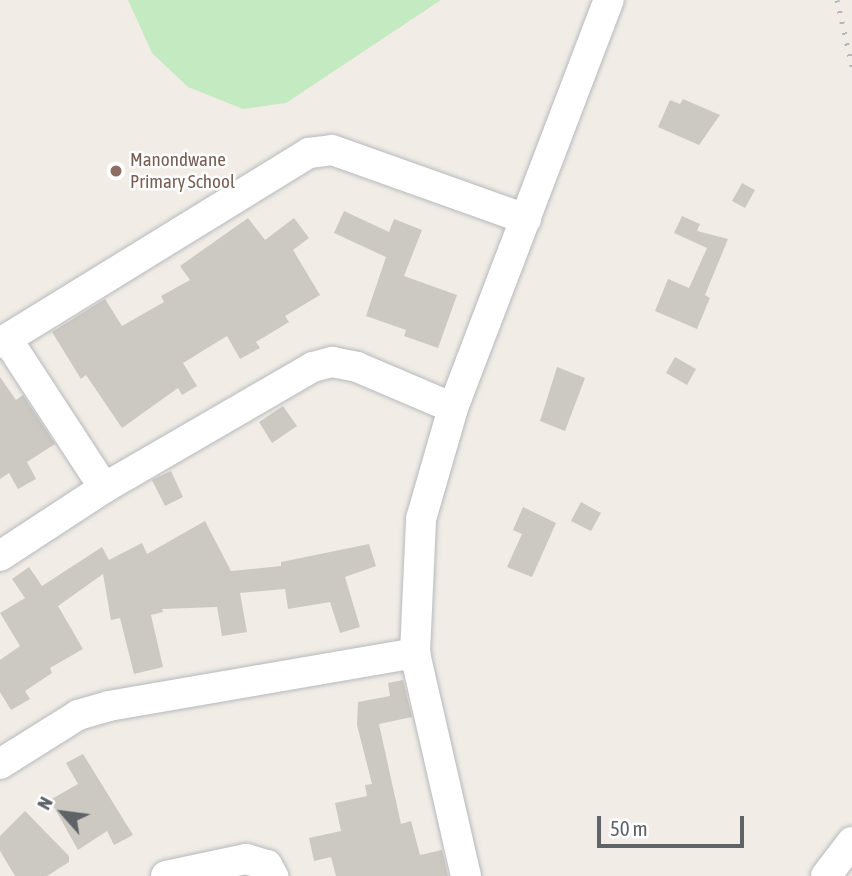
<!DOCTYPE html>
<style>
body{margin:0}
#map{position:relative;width:852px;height:876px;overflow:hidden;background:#f1ede6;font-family:"Asap Condensed",sans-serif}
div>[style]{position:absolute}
.green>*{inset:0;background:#c4eac1}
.building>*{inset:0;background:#ccc8c2}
.roads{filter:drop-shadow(0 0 2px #b6b9bd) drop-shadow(0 0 2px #b6b9bd)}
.minor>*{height:30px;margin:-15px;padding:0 15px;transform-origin:15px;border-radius:15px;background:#fff}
.rail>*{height:5px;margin-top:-2.5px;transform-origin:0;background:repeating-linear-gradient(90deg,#b5b6b7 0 2px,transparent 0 11px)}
.dots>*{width:19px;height:19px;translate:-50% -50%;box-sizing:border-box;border:4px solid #fff;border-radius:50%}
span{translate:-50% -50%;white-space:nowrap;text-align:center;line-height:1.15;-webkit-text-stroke:5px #fff;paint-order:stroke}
.education-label{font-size:19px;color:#785e54}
.left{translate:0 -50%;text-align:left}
.north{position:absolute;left:28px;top:778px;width:70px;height:70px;-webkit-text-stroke:5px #fff;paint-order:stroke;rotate:298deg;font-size:19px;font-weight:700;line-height:28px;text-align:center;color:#5d6367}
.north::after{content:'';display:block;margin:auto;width:24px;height:32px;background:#5d6367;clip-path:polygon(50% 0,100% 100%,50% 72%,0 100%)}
.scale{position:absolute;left:597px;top:816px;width:147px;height:32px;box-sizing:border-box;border:4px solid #5d6367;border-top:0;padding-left:9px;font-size:21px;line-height:24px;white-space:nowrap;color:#5d6367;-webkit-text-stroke:5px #fff;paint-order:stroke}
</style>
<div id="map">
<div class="green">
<i style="clip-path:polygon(128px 0,441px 0,286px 103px,243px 109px,188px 87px,152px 53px)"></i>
</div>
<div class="building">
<i style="clip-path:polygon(683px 99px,720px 115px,699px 145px,658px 127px,670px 100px,680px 104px)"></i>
<i style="clip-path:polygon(742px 183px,755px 190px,745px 208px,732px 201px)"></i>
<i style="clip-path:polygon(344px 211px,389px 232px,394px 219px,422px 230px,404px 276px,457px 295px,438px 348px,404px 336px,406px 330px,366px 316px,386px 257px,334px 233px)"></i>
<i style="clip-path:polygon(682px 216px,700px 224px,697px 231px,728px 239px,705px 295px,710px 298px,697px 329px,655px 311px,668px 279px,689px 288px,707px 248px,674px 233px)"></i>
<i style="clip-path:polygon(248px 218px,265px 240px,294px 218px,309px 238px,293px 250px,320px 295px,285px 316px,289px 322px,256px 342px,260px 348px,240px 359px,227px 336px,183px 363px,197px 386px,182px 395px,178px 388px,122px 428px,86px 375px,81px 379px,52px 332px,105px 299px,122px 326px,164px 302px,161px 296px,190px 280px,180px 266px)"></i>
<i style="clip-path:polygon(675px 357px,696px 369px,687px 385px,666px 373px)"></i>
<i style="clip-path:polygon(557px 367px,585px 378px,565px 431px,540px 421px)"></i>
<i style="clip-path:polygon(0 377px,16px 400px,23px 395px,55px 444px,27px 462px,36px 479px,18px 489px,9px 473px,0 479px)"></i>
<i style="clip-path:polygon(283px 406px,297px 426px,272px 443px,259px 422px)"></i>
<i style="clip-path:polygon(171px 471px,183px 497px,165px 506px,152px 480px)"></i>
<i style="clip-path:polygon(581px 502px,601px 513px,591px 531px,571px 521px)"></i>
<i style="clip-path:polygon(523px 507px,556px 523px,532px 577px,507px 567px,522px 534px,513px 530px)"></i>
<i style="clip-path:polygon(205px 521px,231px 571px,281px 566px,281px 562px,369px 544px,376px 566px,345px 577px,360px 627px,340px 633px,330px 602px,288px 609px,285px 589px,240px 593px,247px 632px,222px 636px,217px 607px,162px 609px,163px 612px,151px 615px,163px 667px,134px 674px,120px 618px,111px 620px,103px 574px,58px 606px,83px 649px,50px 668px,52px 673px,25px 691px,30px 699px,11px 710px,0 692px,0 660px,20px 646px,0 613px,25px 598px,12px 579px,29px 567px,42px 586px,102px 547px,109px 560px,142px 543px,147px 554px)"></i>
<i style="clip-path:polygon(403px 680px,412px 717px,379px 724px,401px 824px,411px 821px,420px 855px,442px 850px,448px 876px,336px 876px,331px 857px,314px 861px,309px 838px,341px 831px,335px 803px,367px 796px,365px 785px,372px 784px,357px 725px,358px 702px,390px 696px,388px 683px)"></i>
<i style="clip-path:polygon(83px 754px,133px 835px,114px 845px,107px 831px,78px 850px,50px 800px,78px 784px,66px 763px)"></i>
<i style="clip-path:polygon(25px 811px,69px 856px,69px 862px,47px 876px,15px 876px,0 851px,0 836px)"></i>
</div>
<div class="roads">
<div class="minor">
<i style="left:7px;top:339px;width:178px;rotate:56.9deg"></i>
<i style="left:0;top:343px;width:363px;rotate:-31.6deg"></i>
<i style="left:309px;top:153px;width:23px;rotate:-7deg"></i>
<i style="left:332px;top:150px;width:206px;rotate:19.6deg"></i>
<i style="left:0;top:556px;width:124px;rotate:-33.2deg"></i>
<i style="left:104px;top:488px;width:241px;rotate:-30.1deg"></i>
<i style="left:313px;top:367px;width:20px;rotate:-15deg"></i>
<i style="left:332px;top:362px;width:25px;rotate:11deg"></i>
<i style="left:357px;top:367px;width:104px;rotate:23.1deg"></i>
<i style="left:0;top:764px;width:92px;rotate:-32.1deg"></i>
<i style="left:78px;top:715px;width:32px;rotate:-16deg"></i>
<i style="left:109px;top:706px;width:311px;rotate:-9.8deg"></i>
<i style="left:166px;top:876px;width:82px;rotate:-12deg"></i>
<i style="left:246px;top:859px;width:22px;rotate:16deg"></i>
<i style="left:267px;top:865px;width:13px;rotate:61deg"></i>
<i style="left:466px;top:876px;width:229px;rotate:-102.9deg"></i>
<i style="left:415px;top:653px;width:134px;rotate:-87.4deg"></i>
<i style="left:421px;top:519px;width:116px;rotate:-73.9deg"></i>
<i style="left:453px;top:408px;width:437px;rotate:-69.1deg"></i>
<i style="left:826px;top:876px;width:43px;rotate:-52.6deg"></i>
</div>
</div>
<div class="rail">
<i style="left:837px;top:0;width:68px;rotate:77.2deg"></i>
</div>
<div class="dots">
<i style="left:116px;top:171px;background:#8d6e63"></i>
</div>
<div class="education-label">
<span class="left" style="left:130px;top:171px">Manondwane<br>Primary School</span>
</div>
<div class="north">N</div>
<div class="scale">50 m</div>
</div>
